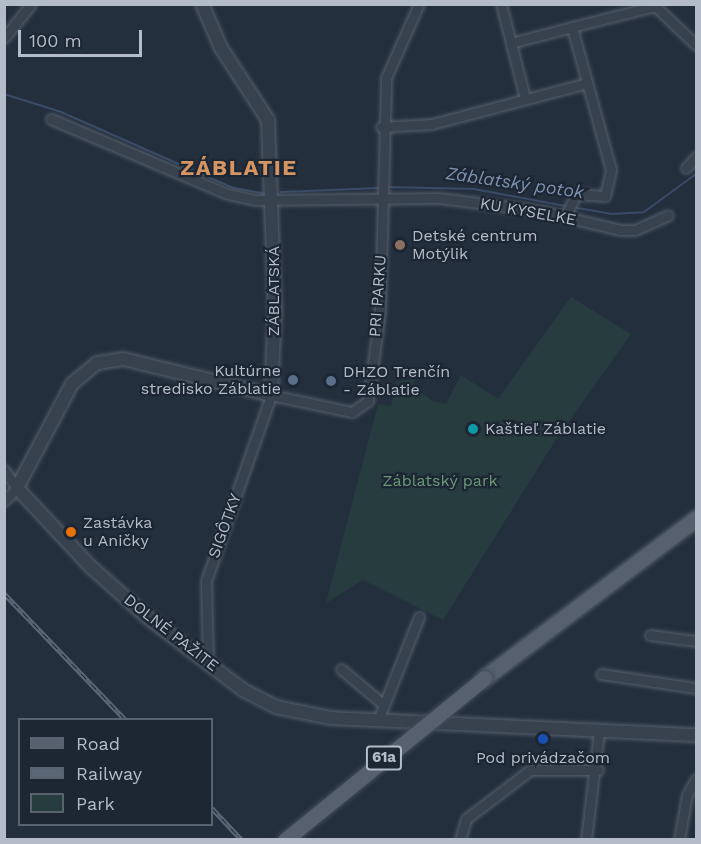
<!DOCTYPE html>
<meta charset="utf-8">
<style>
body{margin:0}
#map{position:relative;width:701px;height:844px;overflow:hidden;background:#242f3e;font-family:"Work Sans",sans-serif}
div>[style]{position:absolute}
.green>*{inset:0;background:#263c3f}
.stream>*{height:2px;margin:-1px;padding:0 1px;transform-origin:1px;border-radius:1px;background:#394c67}
.roads{filter:drop-shadow(0 0 2px #565f6c) drop-shadow(0 0 2px #565f6c)}
.minor>*{height:9px;margin:-4.5px;padding:0 4.5px;transform-origin:4.5px;border-radius:4.5px;background:#38414e}
.tertiary>*{height:12px;margin:-6px;padding:0 6px;transform-origin:6px;border-radius:6px;background:#38414e}
.primary>*{height:15px;margin:-7.5px;padding:0 7.5px;transform-origin:7.5px;border-radius:7.5px;background:#56606e}
.rail>*{height:4.5px;margin-top:-2.25px;transform-origin:0;background:repeating-linear-gradient(90deg,#1d2633 0 7px,#5a6575 0 14px);box-sizing:border-box;border-block:2px solid #5a6575}
.bridges{filter:drop-shadow(0 0 2px #414a57) drop-shadow(0 0 2px #414a57)}
.primary-bridge>*{height:15px;margin:-7.5px;padding:0 7.5px;transform-origin:7.5px;border-radius:7.5px;background:#56606e}
.dots>*{width:16px;height:16px;translate:-50% -50%;box-sizing:border-box;border:3px solid #1d2633;border-radius:50%}
span{translate:-50% -50%;white-space:nowrap;text-align:center;line-height:1.15;-webkit-text-stroke:4.5px #1d2633;paint-order:stroke}
.shield-label span{padding:2px 4px;background:#1d2633;border:2px solid;border-radius:4px;-webkit-text-stroke-width:0}
.shield-label{font-size:15px;color:#b4bcc9;font-weight:700}
.street-label{font-size:16px;color:#b4bcc9}
.poi-label{font-size:16px;color:#b4bcc9}
.left{translate:0 -50%;text-align:left}
.right{translate:-100% -50%;text-align:right}
.park-label{font-size:16px;color:#6b9a76}
.water-label{font-size:18px;color:#7c92b1;font-style:italic}
.district-label{font-size:22px;color:#d59563;font-weight:700;letter-spacing:1.5px}
.frame{position:absolute;inset:0;border:6px solid #b4bcc9;pointer-events:none}
.legend{position:absolute;left:18px;top:718px;width:195px;height:108px;box-sizing:border-box;background:#1d2633;border:2px solid #59626f;margin:0;padding:8px 10px;list-style:none;font-size:18px;color:#b4bcc9}
.legend li{display:flex;align-items:center;gap:12px;height:30px}
.legend b{width:30px;border:2px solid #59626f}
.scale{position:absolute;left:18px;top:30px;width:124px;height:27px;box-sizing:border-box;border:3px solid #b4bcc9;border-top:0;padding-left:8px;font-size:18px;line-height:21px;white-space:nowrap;color:#b4bcc9;-webkit-text-stroke:4px #1d2633;paint-order:stroke}
</style>
<div id="map">
<div class="green">
<i style="clip-path:polygon(571px 297px,631px 334px,555px 441px,443px 620px,363px 580px,326px 603px,378px 404px,391px 406px,396px 381px,415px 379px,413px 386px,431px 400px,446px 404px,461px 375px,498px 399px)"></i>
</div>
<div class="stream">
<i style="left:4px;top:94px;width:60px;rotate:17.5deg"></i>
<i style="left:61px;top:112px;width:188px;rotate:23.8deg"></i>
<i style="left:233px;top:188px;width:34px;rotate:10deg"></i>
<i style="left:385px;top:187px;width:89px;rotate:1.3deg"></i>
<i style="left:474px;top:189px;width:94px;rotate:10.5deg"></i>
<i style="left:281px;top:192px;width:98px;rotate:-2.3deg"></i>
<i style="left:572px;top:207px;width:39px;rotate:10deg"></i>
<i style="left:610px;top:214px;width:34px;rotate:-3deg"></i>
<i style="left:644px;top:212px;width:64px;rotate:-36.2deg"></i>
</div>
<div class="roads">
<div class="minor">
<i style="left:501px;top:4px;width:40px;rotate:75.6deg"></i>
<i style="left:4px;top:38px;width:43px;rotate:-51.5deg"></i>
<i style="left:525px;top:98px;width:57px;rotate:-104.3deg"></i>
<i style="left:511px;top:43px;width:63px;rotate:-14.7deg"></i>
<i style="left:51px;top:119px;width:192px;rotate:23deg"></i>
<i style="left:228px;top:194px;width:29px;rotate:12deg"></i>
<i style="left:256px;top:200px;width:183px;rotate:-0.6deg"></i>
<i style="left:439px;top:198px;width:103px;rotate:7.3deg"></i>
<i style="left:541px;top:211px;width:81px;rotate:13.5deg"></i>
<i style="left:620px;top:230px;width:15px"></i>
<i style="left:635px;top:230px;width:36px;rotate:-24deg"></i>
<i style="left:381px;top:127px;width:51px;rotate:-3.4deg"></i>
<i style="left:432px;top:124px;width:160px;rotate:-14.8deg"></i>
<i style="left:686px;top:168px;width:15px;rotate:-48deg"></i>
<i style="left:565px;top:217px;width:25px;rotate:-64deg"></i>
<i style="left:576px;top:194px;width:29px;rotate:4deg"></i>
<i style="left:605px;top:196px;width:27px;rotate:-77deg"></i>
<i style="left:611px;top:170px;width:148px;rotate:-105.3deg"></i>
<i style="left:572px;top:27px;width:86px;rotate:-14.2deg"></i>
<i style="left:655px;top:6px;width:57px;rotate:43.6deg"></i>
<i style="left:4px;top:470px;width:22px;rotate:54deg"></i>
<i style="left:17px;top:488px;width:18px;rotate:135deg"></i>
<i style="left:650px;top:635px;width:46px;rotate:7.4deg"></i>
<i style="left:208px;top:662px;width:81px;rotate:-91.4deg"></i>
<i style="left:206px;top:581px;width:197px;rotate:-70.7deg"></i>
<i style="left:271px;top:395px;width:83px;rotate:11.9deg"></i>
<i style="left:352px;top:412px;width:19px;rotate:-35deg"></i>
<i style="left:368px;top:401px;width:91px;rotate:-82.4deg"></i>
<i style="left:380px;top:311px;width:233px;rotate:-88.5deg"></i>
<i style="left:386px;top:78px;width:81px;rotate:-66deg"></i>
<i style="left:341px;top:669px;width:56px;rotate:39.9deg"></i>
<i style="left:601px;top:674px;width:96px;rotate:8.4deg"></i>
<i style="left:378px;top:720px;width:111px;rotate:-68.3deg"></i>
<i style="left:460px;top:840px;width:22px;rotate:-74deg"></i>
<i style="left:466px;top:819px;width:81px;rotate:-37.4deg"></i>
<i style="left:530px;top:770px;width:68px"></i>
<i style="left:586px;top:840px;width:110px;rotate:-83.2deg"></i>
<i style="left:679px;top:840px;width:46px;rotate:-79.9deg"></i>
<i style="left:687px;top:795px;width:18px;rotate:-61deg"></i>
</div>
<div class="tertiary">
<i style="left:202px;top:4px;width:48px;rotate:66.6deg"></i>
<i style="left:221px;top:48px;width:86px;rotate:56.9deg"></i>
<i style="left:268px;top:120px;width:192px;rotate:87.9deg"></i>
<i style="left:275px;top:312px;width:83px;rotate:92.8deg"></i>
<i style="left:271px;top:395px;width:152px;rotate:-166.3deg"></i>
<i style="left:123px;top:359px;width:26px;rotate:171deg"></i>
<i style="left:97px;top:363px;width:33px;rotate:140deg"></i>
<i style="left:72px;top:384px;width:118px;rotate:117.9deg"></i>
<i style="left:17px;top:488px;width:108px;rotate:46.9deg"></i>
<i style="left:91px;top:567px;width:74px;rotate:41.7deg"></i>
<i style="left:146px;top:616px;width:122px;rotate:37.3deg"></i>
<i style="left:243px;top:690px;width:37px;rotate:27deg"></i>
<i style="left:276px;top:707px;width:55px;rotate:11.5deg"></i>
<i style="left:330px;top:718px;width:366px;rotate:2.7deg"></i>
</div>
<div class="primary">
<i style="left:484px;top:678px;width:266px;rotate:-37deg"></i>
</div>
</div>
<div class="rail">
<i style="left:4px;top:593px;width:176px;rotate:46.2deg"></i>
<i style="left:212px;top:808px;width:44px;rotate:46.8deg"></i>
</div>
<div class="bridges">
<div class="primary-bridge">
<i style="left:285px;top:840px;width:257px;rotate:-39.1deg"></i>
</div>
</div>
<div class="dots">
<i style="left:400px;top:245px;background:#8d6e63"></i>
<i style="left:293px;top:380px;background:#5c6f8a"></i>
<i style="left:331px;top:381px;background:#5c6f8a"></i>
<i style="left:473px;top:429px;background:#0f9aa8"></i>
<i style="left:71px;top:532px;background:#e8710a"></i>
<i style="left:543px;top:739px;background:#1a4fb4"></i>
</div>
<div class="shield-label">
<span style="left:384px;top:758px">61a</span>
</div>
<div class="street-label">
<span style="left:528px;top:212px;rotate:10deg">KU KYSELKE</span>
<span style="left:274px;top:291px;rotate:-90deg">ZÁBLATSKÁ</span>
<span style="left:378px;top:296px;rotate:-86deg">PRI PARKU</span>
<span style="left:225px;top:526px;rotate:-70deg">SIGÔTKY</span>
<span style="left:171px;top:633px;rotate:38deg">DOLNÉ PAŽITE</span>
</div>
<div class="poi-label">
<span class="left" style="left:412px;top:245px">Detské centrum<br>Motýlik</span>
<span class="right" style="left:281px;top:380px">Kultúrne<br>stredisko Záblatie</span>
<span class="left" style="left:343px;top:381px">DHZO Trenčín<br>- Záblatie</span>
<span class="left" style="left:485px;top:429px">Kaštieľ Záblatie</span>
<span class="left" style="left:83px;top:532px">Zastávka<br>u Aničky</span>
<span style="left:543px;top:758px">Pod privádzačom</span>
</div>
<div class="park-label">
<span style="left:440px;top:481px">Záblatský park</span>
</div>
<div class="water-label">
<span style="left:515px;top:183px;rotate:8deg">Záblatský potok</span>
</div>
<div class="district-label">
<span style="left:239px;top:168px">ZÁBLATIE</span>
</div>
<div class="frame"></div>
<ul class="legend">
<li><b style="height:8px;background:#56606e"></b>Road</li>
<li><b style="height:8px;background:#5a6575"></b>Railway</li>
<li><b style="height:16px;background:#263c3f"></b>Park</li>
</ul>
<div class="scale">100 m</div>
</div>
